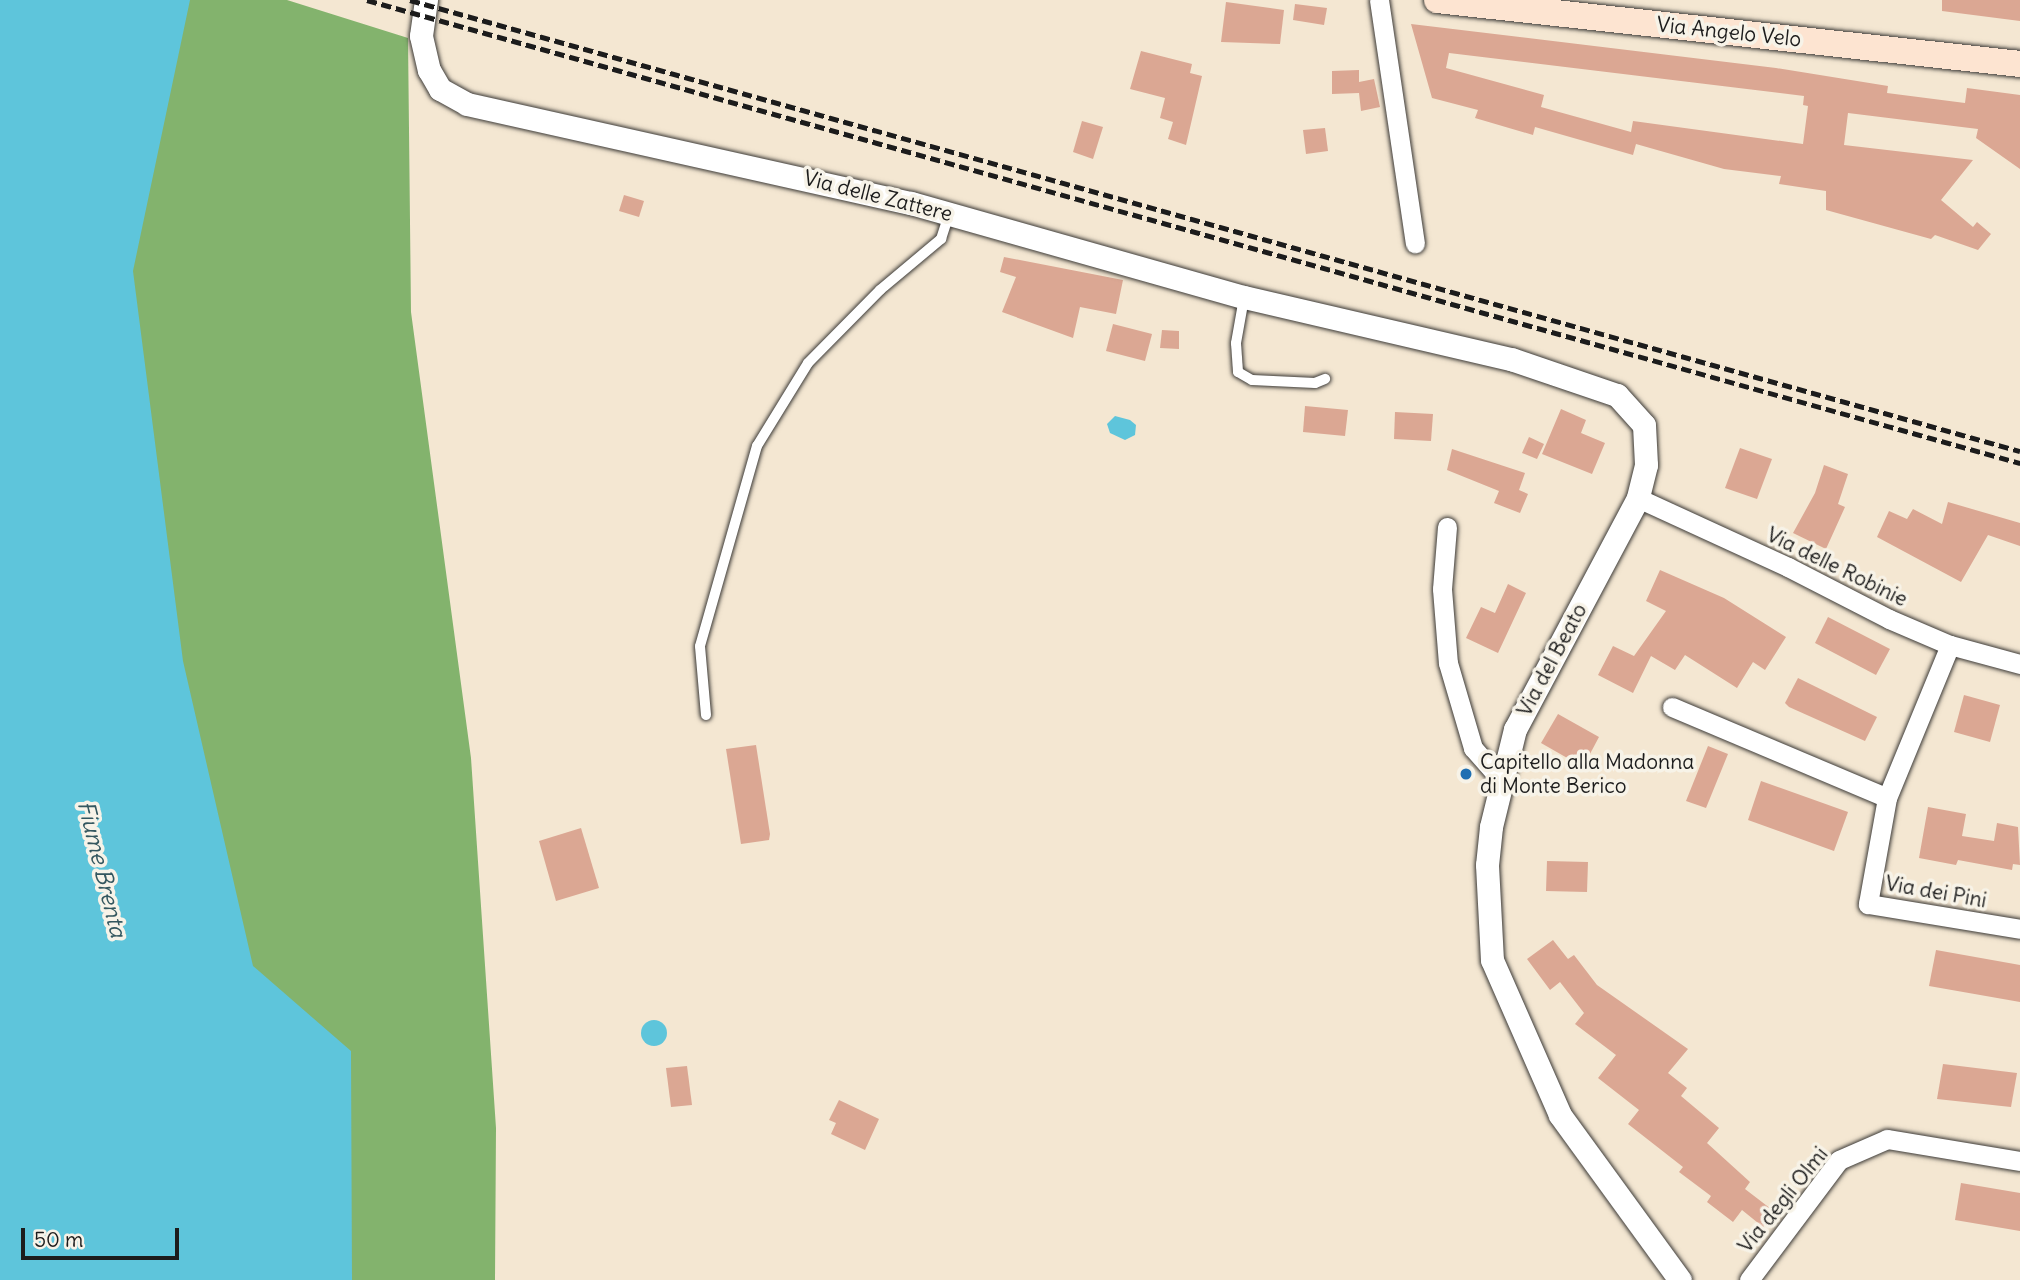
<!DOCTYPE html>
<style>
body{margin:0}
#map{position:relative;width:2020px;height:1280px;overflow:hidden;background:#f4e7d2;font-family:Delius,sans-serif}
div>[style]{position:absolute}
.forest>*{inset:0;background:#83b36d}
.water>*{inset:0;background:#5ec5db}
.round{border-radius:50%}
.building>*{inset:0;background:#dba793}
.roads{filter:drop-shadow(0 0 2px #3c3a37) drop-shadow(0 0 2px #3c3a37)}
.service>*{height:10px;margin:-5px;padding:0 5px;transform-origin:5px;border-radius:5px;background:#fff}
.minor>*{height:19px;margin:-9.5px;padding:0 9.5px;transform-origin:9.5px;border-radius:9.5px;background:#fff}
.tertiary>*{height:23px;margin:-11.5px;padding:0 11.5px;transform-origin:11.5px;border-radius:11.5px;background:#fff}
.secondary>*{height:26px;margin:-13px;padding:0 13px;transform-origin:13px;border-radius:13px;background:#fde4d1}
.rail>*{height:5px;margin-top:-2.5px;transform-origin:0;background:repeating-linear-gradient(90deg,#1c1c1c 0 10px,transparent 0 15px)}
.dots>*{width:19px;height:19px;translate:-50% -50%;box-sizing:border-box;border:4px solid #f7f3e8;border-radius:50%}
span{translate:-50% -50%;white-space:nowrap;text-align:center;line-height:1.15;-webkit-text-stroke:7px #f7f3e8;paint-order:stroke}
.street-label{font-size:21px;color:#1c1c1c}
.poi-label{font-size:21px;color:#1c1c1c}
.left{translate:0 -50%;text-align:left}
.water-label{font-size:23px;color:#33575f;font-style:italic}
.scale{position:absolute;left:21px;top:1228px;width:158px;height:32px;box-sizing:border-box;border:4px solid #1c1c1c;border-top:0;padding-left:9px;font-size:21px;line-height:24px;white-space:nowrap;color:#1c1c1c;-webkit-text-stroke:5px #f7f3e8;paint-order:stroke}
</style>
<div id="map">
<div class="forest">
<i style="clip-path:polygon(0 0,287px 0,408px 38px,411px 312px,471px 758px,496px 1128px,495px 1280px,0 1280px)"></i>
</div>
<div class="water">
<i style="clip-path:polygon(0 0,190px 0,133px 271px,183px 661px,253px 966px,351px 1051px,352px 1280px,0 1280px)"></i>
<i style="clip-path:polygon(1115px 416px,1130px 420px,1136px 425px,1135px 435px,1125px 440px,1110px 433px,1107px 424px)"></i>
<i class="round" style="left:641px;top:1020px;width:26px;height:26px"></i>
</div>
<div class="building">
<i style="clip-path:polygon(1942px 0,2020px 0,2020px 21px,1942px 11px)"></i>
<i style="clip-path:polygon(1226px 2px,1284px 10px,1280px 44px,1221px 42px)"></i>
<i style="clip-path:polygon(1295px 4px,1327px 8px,1324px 25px,1293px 20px)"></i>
<i style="clip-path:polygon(evenodd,1411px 24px,1776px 68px,1888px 86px,1887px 93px,1965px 103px,1967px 88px,2020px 95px,2020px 169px,1976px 138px,1978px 129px,1848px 113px,1844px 145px,1973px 160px,1941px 200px,1973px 227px,1977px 222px,1991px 234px,1978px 250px,1935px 235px,1931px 239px,1826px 210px,1826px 191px,1779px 184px,1781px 176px,1724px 169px,1636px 144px,1633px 155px,1535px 127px,1533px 135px,1475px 118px,1478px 110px,1432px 98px,1411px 24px,1449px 53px,1804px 96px,1803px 105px,1808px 106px,1803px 144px,1633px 121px,1631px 132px,1541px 107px,1544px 95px,1446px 68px,1449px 53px)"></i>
<i style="clip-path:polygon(1141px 51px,1192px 64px,1190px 73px,1202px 76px,1186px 145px,1168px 139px,1173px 122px,1160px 118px,1165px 98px,1130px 89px)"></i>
<i style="clip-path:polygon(1359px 70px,1359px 82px,1374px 79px,1380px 107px,1361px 111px,1359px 93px,1332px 94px,1332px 71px)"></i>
<i style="clip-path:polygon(1082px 121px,1103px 127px,1093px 159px,1073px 152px)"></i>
<i style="clip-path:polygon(1325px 128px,1328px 151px,1306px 154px,1303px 130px)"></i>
<i style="clip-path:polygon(624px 195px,644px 201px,639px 217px,619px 211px)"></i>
<i style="clip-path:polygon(1004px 257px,1123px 280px,1116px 314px,1080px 307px,1073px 338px,1002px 312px,1016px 277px,1000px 272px)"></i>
<i style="clip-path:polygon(1113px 324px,1152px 334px,1145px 361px,1106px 351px)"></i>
<i style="clip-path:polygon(1162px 330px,1179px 331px,1179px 349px,1160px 348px)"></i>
<i style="clip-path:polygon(1305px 406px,1348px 410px,1345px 436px,1303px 432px)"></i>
<i style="clip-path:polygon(1561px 409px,1586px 420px,1581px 433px,1605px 443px,1592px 474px,1542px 454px)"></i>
<i style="clip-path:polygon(1395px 412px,1433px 414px,1431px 441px,1394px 439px)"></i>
<i style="clip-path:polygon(1529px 437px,1544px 444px,1537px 459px,1522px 453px)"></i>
<i style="clip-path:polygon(1740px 448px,1772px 459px,1757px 499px,1725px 488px)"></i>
<i style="clip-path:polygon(1452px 449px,1525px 473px,1519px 490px,1528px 494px,1520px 513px,1494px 503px,1499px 491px,1447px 470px)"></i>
<i style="clip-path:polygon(1824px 465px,1848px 474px,1838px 504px,1845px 507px,1826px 549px,1793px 533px,1815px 493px)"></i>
<i style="clip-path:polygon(1948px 502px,2020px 523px,2020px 546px,1988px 535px,1961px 582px,1877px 537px,1889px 511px,1907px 519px,1913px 509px,1942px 524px)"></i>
<i style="clip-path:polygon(1660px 570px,1724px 598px,1786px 637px,1765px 670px,1753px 662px,1737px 688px,1685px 655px,1675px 670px,1651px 656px,1633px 693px,1598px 675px,1613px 646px,1634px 656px,1666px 611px,1646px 601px)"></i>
<i style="clip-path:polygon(1508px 584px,1526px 593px,1498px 653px,1466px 638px,1481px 607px,1495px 613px)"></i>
<i style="clip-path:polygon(1828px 617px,1890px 649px,1876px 675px,1815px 643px)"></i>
<i style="clip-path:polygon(1798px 678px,1877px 717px,1865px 741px,1789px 707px,1785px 703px)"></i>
<i style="clip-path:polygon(1964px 695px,2000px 705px,1990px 742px,1954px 732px)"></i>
<i style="clip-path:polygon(1558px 714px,1599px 737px,1583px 767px,1541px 743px)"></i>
<i style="clip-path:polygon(756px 745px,770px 834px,769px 840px,741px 844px,726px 749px)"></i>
<i style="clip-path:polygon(1708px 746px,1728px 754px,1706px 808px,1686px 801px)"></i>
<i style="clip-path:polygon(1761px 781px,1848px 812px,1834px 851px,1748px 820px)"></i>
<i style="clip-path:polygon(1928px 807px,1966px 814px,1962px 836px,1994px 841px,1997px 823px,2018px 827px,2020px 865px,2013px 864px,2012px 870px,1958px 860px,1956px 865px,1919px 858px)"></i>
<i style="clip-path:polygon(581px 828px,599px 888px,556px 901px,539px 841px)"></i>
<i style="clip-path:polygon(1547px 861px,1588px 862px,1587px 892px,1546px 891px)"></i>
<i style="clip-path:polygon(1553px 940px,1568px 959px,1574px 955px,1597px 985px,1688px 1049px,1668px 1073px,1687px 1088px,1681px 1096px,1719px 1128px,1707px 1143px,1750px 1182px,1745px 1189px,1775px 1212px,1763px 1227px,1742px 1210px,1733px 1222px,1707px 1202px,1711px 1196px,1679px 1172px,1683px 1167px,1628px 1124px,1639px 1110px,1598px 1078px,1616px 1055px,1575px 1024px,1584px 1013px,1560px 982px,1550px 990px,1527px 959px)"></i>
<i style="clip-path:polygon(1936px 950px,2020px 965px,2020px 1002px,1929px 986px)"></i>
<i style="clip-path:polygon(1943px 1064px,2017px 1073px,2011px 1107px,1937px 1099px)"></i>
<i style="clip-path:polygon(687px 1066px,692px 1105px,671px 1107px,666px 1068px)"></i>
<i style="clip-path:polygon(839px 1100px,879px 1119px,865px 1150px,831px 1134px,836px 1123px,829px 1120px)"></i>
<i style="clip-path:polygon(1961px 1183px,2020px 1193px,2020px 1231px,1955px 1220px)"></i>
</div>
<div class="roads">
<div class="service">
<i style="left:1244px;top:298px;width:46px;rotate:100.1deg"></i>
<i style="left:1236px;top:343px;width:29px;rotate:86deg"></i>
<i style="left:1238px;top:372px;width:16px;rotate:30deg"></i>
<i style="left:1252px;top:380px;width:63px;rotate:2.7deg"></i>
<i style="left:1315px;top:383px;width:11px;rotate:-22deg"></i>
<i style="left:706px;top:715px;width:69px;rotate:-95deg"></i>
<i style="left:700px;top:646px;width:208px;rotate:-74.1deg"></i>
<i style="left:757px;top:446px;width:97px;rotate:-58.4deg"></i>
<i style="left:808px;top:363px;width:103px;rotate:-45.4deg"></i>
<i style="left:880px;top:290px;width:80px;rotate:-39.9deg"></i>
<i style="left:941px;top:239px;width:26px;rotate:-72deg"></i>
</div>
<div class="minor">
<i style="left:1379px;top:0;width:246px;rotate:81.6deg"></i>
<i style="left:1638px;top:498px;width:165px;rotate:24.7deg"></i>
<i style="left:1788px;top:567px;width:114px;rotate:27.2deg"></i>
<i style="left:1889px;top:619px;width:66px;rotate:23.1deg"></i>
<i style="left:1950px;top:645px;width:73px;rotate:15.2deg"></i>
<i style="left:1447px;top:527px;width:62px;rotate:94.6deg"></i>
<i style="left:1442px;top:589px;width:74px;rotate:85.4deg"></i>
<i style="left:1448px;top:663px;width:89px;rotate:73.6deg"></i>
<i style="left:1473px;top:748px;width:44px;rotate:48.7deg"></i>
<i style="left:1950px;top:645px;width:165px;rotate:112.4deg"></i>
<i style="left:1887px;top:798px;width:108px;rotate:100.2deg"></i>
<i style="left:1868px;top:904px;width:154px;rotate:9.3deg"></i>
<i style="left:1672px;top:707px;width:233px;rotate:22.9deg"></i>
<i style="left:1749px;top:1280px;width:150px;rotate:-53.1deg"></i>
<i style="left:1839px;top:1160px;width:52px;rotate:-23.6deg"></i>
<i style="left:1887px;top:1139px;width:135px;rotate:9.4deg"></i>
</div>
<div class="tertiary">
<i style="left:426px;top:0;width:36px;rotate:98deg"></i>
<i style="left:421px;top:36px;width:35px;rotate:77deg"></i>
<i style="left:429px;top:70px;width:22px;rotate:60deg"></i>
<i style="left:440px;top:89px;width:31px;rotate:29deg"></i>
<i style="left:467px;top:104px;width:455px;rotate:12.6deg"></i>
<i style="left:911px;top:203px;width:346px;rotate:15.8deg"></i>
<i style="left:1244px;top:297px;width:274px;rotate:13.1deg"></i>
<i style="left:1511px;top:359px;width:112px;rotate:18.8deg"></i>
<i style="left:1617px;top:395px;width:40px;rotate:48deg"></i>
<i style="left:1644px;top:425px;width:40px;rotate:87.1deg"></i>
<i style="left:1646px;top:465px;width:34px;rotate:104deg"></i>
<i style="left:1638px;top:498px;width:262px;rotate:118deg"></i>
<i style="left:1515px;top:729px;width:101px;rotate:103.8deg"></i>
<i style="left:1491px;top:827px;width:38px;rotate:96deg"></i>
<i style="left:1487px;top:865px;width:95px;rotate:87deg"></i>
<i style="left:1492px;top:960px;width:169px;rotate:66.3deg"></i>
<i style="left:1560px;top:1115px;width:204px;rotate:54deg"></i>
</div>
<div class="secondary">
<i style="left:1437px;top:0;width:587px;rotate:6.26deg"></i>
</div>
</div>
<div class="rail">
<i style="left:367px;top:0;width:1717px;rotate:15.65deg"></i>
<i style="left:410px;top:0;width:1672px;rotate:15.65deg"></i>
</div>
<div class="dots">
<i style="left:1466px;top:774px;background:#1f6fb2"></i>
</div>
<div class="street-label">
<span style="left:1729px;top:32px;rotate:6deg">Via Angelo Velo</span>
<span style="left:878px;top:196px;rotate:14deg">Via delle Zattere</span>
<span style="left:1837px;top:567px;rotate:26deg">Via delle Robinie</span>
<span style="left:1552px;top:660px;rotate:-62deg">Via del Beato</span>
<span style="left:1936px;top:892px;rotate:10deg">Via dei Pini</span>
<span style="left:1783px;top:1200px;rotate:-51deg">Via degli Olmi</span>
</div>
<div class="poi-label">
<span class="left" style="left:1480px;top:774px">Capitello alla Madonna<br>di Monte Berico</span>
</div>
<div class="water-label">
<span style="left:102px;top:869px;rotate:76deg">Fiume Brenta</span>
</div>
<div class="scale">50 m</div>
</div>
